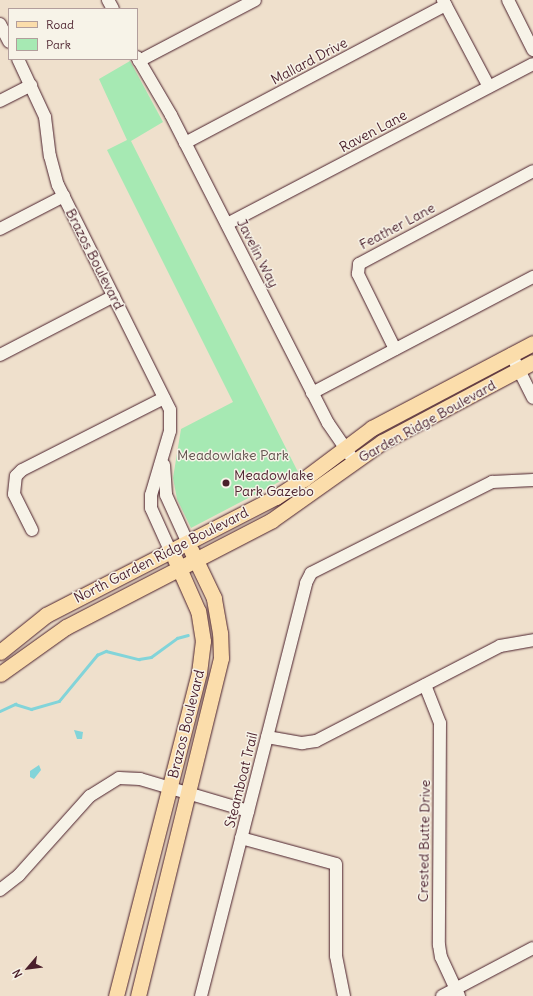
<!DOCTYPE html>
<style>
body{margin:0}
#map{position:relative;width:533px;height:996px;overflow:hidden;background:#efe0cc;font-family:Delius,sans-serif}
div>[style]{position:absolute}
.green>*{inset:0;background:#a6e9b3}
.water>*{inset:0;background:#82d4d9}
.stream>*{height:2.5px;margin:-1.25px;padding:0 1.25px;transform-origin:1.25px;border-radius:1.25px;background:#82d4d9}
.roads{filter:drop-shadow(0 0 1px #4a1f2b) drop-shadow(0 0 1px #4a1f2b)}
.minor>*{height:12px;margin:-6px;padding:0 6px;transform-origin:6px;border-radius:6px;background:#f7f3e8}
.major>*{height:15px;margin:-7.5px;padding:0 7.5px;transform-origin:7.5px;border-radius:7.5px;background:#fbddab}
.dots>*{width:11px;height:11px;translate:-50% -50%;box-sizing:border-box;border:2px solid #f7f3e8;border-radius:50%}
span{translate:-50% -50%;white-space:nowrap;text-align:center;line-height:1.15;-webkit-text-stroke:3px #f7f3e8;paint-order:stroke}
.street-label{font-size:14px;color:#4a1f2b}
.park-label{font-size:14px;color:#61524d}
.poi-label{font-size:14px;color:#4a1f2b}
.left{translate:0 -50%;text-align:left}
.legend{position:absolute;left:8px;top:8px;width:130px;height:52px;box-sizing:border-box;background:#f7f3e8;border:1px solid #b29e9c;margin:0;padding:5px 7px;list-style:none;font-size:12px;color:#4a1f2b}
.legend li{display:flex;align-items:center;gap:8px;height:20px}
.legend b{width:20px;border:1px solid #b29e9c}
.north{position:absolute;left:8px;top:948px;width:40px;height:40px;-webkit-text-stroke:3px #f7f3e8;paint-order:stroke;rotate:242deg;font-size:11px;font-weight:700;line-height:16px;text-align:center;color:#4a1f2b}
.north::after{content:'';display:block;margin:auto;width:14px;height:18px;background:#4a1f2b;clip-path:polygon(50% 0,100% 100%,50% 72%,0 100%)}
</style>
<div id="map">
<div class="green">
<i style="clip-path:polygon(130px 61px,163px 122px,131px 141px,298px 472px,191px 528px,177px 499px,173px 478px,181px 429px,233px 402px,107px 150px,127px 140px,99px 79px)"></i>
</div>
<div class="water">
<i style="clip-path:polygon(74px 730px,83px 732px,82px 739px,77px 739px)"></i>
<i style="clip-path:polygon(39px 765px,41px 770px,34px 779px,30px 777px,30px 771px)"></i>
</div>
<div class="stream">
<i style="left:0;top:711px;width:17px;rotate:-25deg"></i>
<i style="left:15px;top:704px;width:17px;rotate:17deg"></i>
<i style="left:31px;top:709px;width:29px;rotate:-16deg"></i>
<i style="left:59px;top:701px;width:60px;rotate:-50.4deg"></i>
<i style="left:97px;top:655px;width:10px;rotate:-24deg"></i>
<i style="left:106px;top:651px;width:34px;rotate:14deg"></i>
<i style="left:139px;top:659px;width:12px;rotate:-9deg"></i>
<i style="left:151px;top:657px;width:32px;rotate:-36deg"></i>
<i style="left:177px;top:638px;width:11px;rotate:-15deg"></i>
</div>
<div class="roads">
<div class="minor">
<i style="left:108px;top:0;width:10px;rotate:61deg"></i>
<i style="left:443px;top:0;width:98px;rotate:62.1deg"></i>
<i style="left:508px;top:0;width:56px;rotate:63.4deg"></i>
<i style="left:0;top:24px;width:20px;rotate:63deg"></i>
<i style="left:137px;top:57px;width:67px;rotate:59.6deg"></i>
<i style="left:171px;top:115px;width:346px;rotate:63deg"></i>
<i style="left:328px;top:423px;width:46px;rotate:55.6deg"></i>
<i style="left:18px;top:59px;width:64px;rotate:65deg"></i>
<i style="left:45px;top:117px;width:39px;rotate:83deg"></i>
<i style="left:50px;top:156px;width:30px;rotate:75deg"></i>
<i style="left:58px;top:185px;width:251px;rotate:63.5deg"></i>
<i style="left:170px;top:410px;width:21px;rotate:90deg"></i>
<i style="left:170px;top:431px;width:67px;rotate:106.5deg"></i>
<i style="left:151px;top:495px;width:13px;rotate:90deg"></i>
<i style="left:151px;top:508px;width:46px;rotate:65.7deg"></i>
<i style="left:139px;top:61px;width:131px;rotate:-27.7deg"></i>
<i style="left:0;top:101px;width:35px;rotate:-27deg"></i>
<i style="left:185px;top:143px;width:295px;rotate:-27.9deg"></i>
<i style="left:227px;top:224px;width:345px;rotate:-27.6deg"></i>
<i style="left:0;top:229px;width:72px;rotate:-27.3deg"></i>
<i style="left:395px;top:349px;width:84px;rotate:-116.3deg"></i>
<i style="left:358px;top:274px;width:10px;rotate:-84deg"></i>
<i style="left:359px;top:264px;width:197px;rotate:-28.1deg"></i>
<i style="left:511px;top:354px;width:49px;rotate:63.4deg"></i>
<i style="left:0;top:355px;width:128px;rotate:-27.4deg"></i>
<i style="left:312px;top:393px;width:250px;rotate:-27.7deg"></i>
<i style="left:164px;top:465px;width:30px;rotate:86deg"></i>
<i style="left:166px;top:495px;width:51px;rotate:65.5deg"></i>
<i style="left:32px;top:530px;width:40px;rotate:-116.6deg"></i>
<i style="left:14px;top:494px;width:18px;rotate:-84deg"></i>
<i style="left:16px;top:476px;width:8px;rotate:-45deg"></i>
<i style="left:22px;top:470px;width:159px;rotate:-26.9deg"></i>
<i style="left:425px;top:685px;width:41px;rotate:68.5deg"></i>
<i style="left:440px;top:723px;width:222px;rotate:90.3deg"></i>
<i style="left:439px;top:945px;width:12px;rotate:81deg"></i>
<i style="left:441px;top:957px;width:43px;rotate:65.2deg"></i>
<i style="left:267px;top:737px;width:36px;rotate:10deg"></i>
<i style="left:302px;top:743px;width:14px;rotate:-8deg"></i>
<i style="left:316px;top:741px;width:207px;rotate:-27.3deg"></i>
<i style="left:500px;top:646px;width:34px;rotate:-10deg"></i>
<i style="left:241px;top:838px;width:98px;rotate:15.3deg"></i>
<i style="left:336px;top:864px;width:92px;rotate:90deg"></i>
<i style="left:336px;top:956px;width:41px;rotate:78.7deg"></i>
<i style="left:0;top:890px;width:24px;rotate:-38deg"></i>
<i style="left:19px;top:875px;width:106px;rotate:-48.1deg"></i>
<i style="left:90px;top:796px;width:34px;rotate:-32deg"></i>
<i style="left:119px;top:778px;width:21px;rotate:3deg"></i>
<i style="left:140px;top:779px;width:113px;rotate:16.5deg"></i>
<i style="left:201px;top:996px;width:426px;rotate:-75.7deg"></i>
<i style="left:306px;top:583px;width:11px;rotate:-63deg"></i>
<i style="left:311px;top:573px;width:203px;rotate:-26.7deg"></i>
<i style="left:492px;top:482px;width:41px;rotate:-2.8deg"></i>
<i style="left:442px;top:996px;width:103px;rotate:-27.8deg"></i>
</div>
<div class="major">
<i style="left:0;top:652px;width:59px;rotate:-38.8deg"></i>
<i style="left:46px;top:615px;width:259px;rotate:-27.2deg"></i>
<i style="left:276px;top:497px;width:33px;rotate:-33deg"></i>
<i style="left:304px;top:479px;width:85px;rotate:-36.9deg"></i>
<i style="left:372px;top:428px;width:182px;rotate:-27.8deg"></i>
<i style="left:0;top:674px;width:81px;rotate:-35.5deg"></i>
<i style="left:66px;top:627px;width:232px;rotate:-27.4deg"></i>
<i style="left:272px;top:520px;width:135px;rotate:-35.3deg"></i>
<i style="left:382px;top:442px;width:171px;rotate:-27.9deg"></i>
<i style="left:116px;top:996px;width:333px;rotate:-75.6deg"></i>
<i style="left:199px;top:673px;width:32px;rotate:-83deg"></i>
<i style="left:203px;top:641px;width:30px;rotate:-99deg"></i>
<i style="left:198px;top:611px;width:57px;rotate:-113.9deg"></i>
<i style="left:138px;top:996px;width:348px;rotate:-76.2deg"></i>
<i style="left:221px;top:658px;width:25px;rotate:-92deg"></i>
<i style="left:220px;top:633px;width:36px;rotate:-100deg"></i>
<i style="left:214px;top:598px;width:53px;rotate:-115.6deg"></i>
</div>
</div>
<div class="dots">
<i style="left:226px;top:483px;background:#4a1f2b"></i>
</div>
<div class="street-label">
<span style="left:309px;top:61px;rotate:-28deg">Mallard Drive</span>
<span style="left:373px;top:131px;rotate:-28deg">Raven Lane</span>
<span style="left:397px;top:226px;rotate:-28deg">Feather Lane</span>
<span style="left:258px;top:253px;rotate:63deg">Javelin Way</span>
<span style="left:95px;top:259px;rotate:63deg">Brazos Boulevard</span>
<span style="left:427px;top:421px;rotate:-29deg">Garden Ridge Boulevard</span>
<span style="left:161px;top:555px;rotate:-27deg">North Garden Ridge Boulevard</span>
<span style="left:186px;top:724px;rotate:-76deg">Brazos Boulevard</span>
<span style="left:241px;top:780px;rotate:-76deg">Steamboat Trail</span>
<span style="left:424px;top:841px;rotate:-89deg">Crested Butte Drive</span>
</div>
<div class="park-label">
<span style="left:233px;top:455px">Meadowlake Park</span>
</div>
<div class="poi-label">
<span class="left" style="left:234px;top:483px">Meadowlake<br>Park Gazebo</span>
</div>
<ul class="legend">
<li><b style="height:5px;background:#fbddab"></b>Road</li>
<li><b style="height:11px;background:#a6e9b3"></b>Park</li>
</ul>
<div class="north">N</div>
</div>
